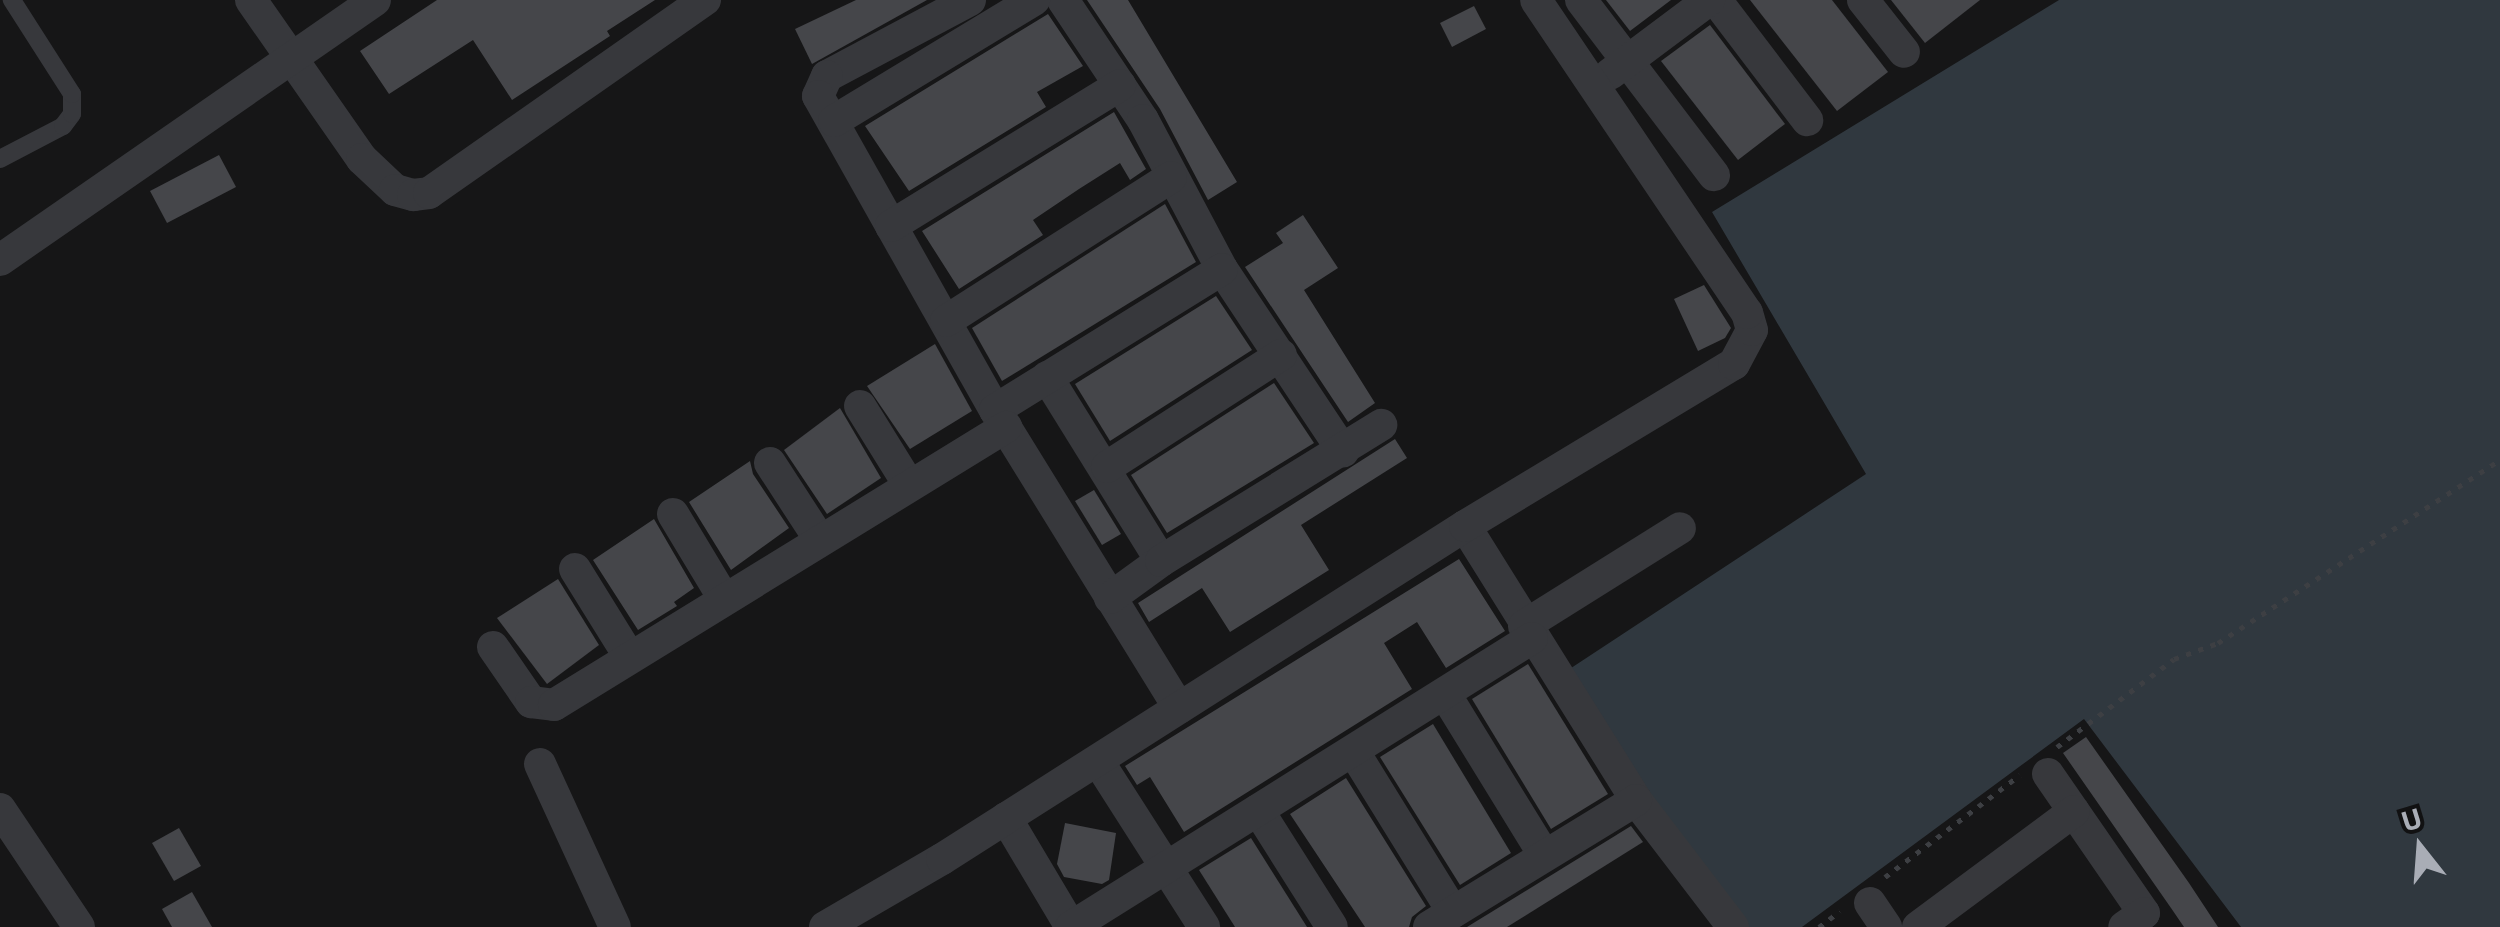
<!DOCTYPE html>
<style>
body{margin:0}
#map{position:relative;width:2500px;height:927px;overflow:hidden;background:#161617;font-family:"Exo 2",sans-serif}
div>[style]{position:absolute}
.water>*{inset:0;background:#30383f}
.building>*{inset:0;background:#45464a}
.path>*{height:5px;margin-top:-2.5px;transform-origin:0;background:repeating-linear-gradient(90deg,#3d3f43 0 5px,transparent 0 13px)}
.lane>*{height:18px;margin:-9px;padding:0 9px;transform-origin:9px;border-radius:9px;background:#37383c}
.street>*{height:32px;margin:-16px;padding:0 16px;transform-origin:16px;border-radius:16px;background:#37383c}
span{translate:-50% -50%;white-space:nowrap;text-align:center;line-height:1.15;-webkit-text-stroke:9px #111112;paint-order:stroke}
.north{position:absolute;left:2370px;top:797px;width:100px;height:100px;-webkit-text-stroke:8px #111112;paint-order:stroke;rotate:343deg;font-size:28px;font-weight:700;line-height:40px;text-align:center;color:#a9adb6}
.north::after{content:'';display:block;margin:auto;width:35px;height:45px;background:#a9adb6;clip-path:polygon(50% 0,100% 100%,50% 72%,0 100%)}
</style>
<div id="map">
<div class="water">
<i style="clip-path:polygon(2059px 0,2500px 0,2500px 927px,2241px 927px,2084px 719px,1802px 927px,1744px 927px,1562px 674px,1866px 474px,1712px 212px)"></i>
</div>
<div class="building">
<i style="clip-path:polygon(437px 0,655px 0,607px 31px,610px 36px,512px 100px,473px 40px,389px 94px,360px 51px)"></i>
<i style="clip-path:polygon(856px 0,927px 0,812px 64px,795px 29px)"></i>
<i style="clip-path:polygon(1087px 0,1128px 0,1237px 182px,1208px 200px,1160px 109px)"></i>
<i style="clip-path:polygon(1606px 0,1671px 0,1630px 31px)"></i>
<i style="clip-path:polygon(1750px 0,1832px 0,1888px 72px,1837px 111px)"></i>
<i style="clip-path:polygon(1891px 0,1980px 0,1925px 43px)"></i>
<i style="clip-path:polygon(1474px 6px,1486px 29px,1452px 47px,1440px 23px)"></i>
<i style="clip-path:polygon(1048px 14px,1083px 66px,1037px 92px,1046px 107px,909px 191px,865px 126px)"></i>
<i style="clip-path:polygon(1710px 25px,1785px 124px,1738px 160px,1661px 61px)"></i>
<i style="clip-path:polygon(1114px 112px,1146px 169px,1130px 180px,1120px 163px,1079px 189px,1033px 220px,1043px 235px,959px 289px,922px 231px)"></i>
<i style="clip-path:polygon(219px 155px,236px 187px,167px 223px,150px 191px)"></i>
<i style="clip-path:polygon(1165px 204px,1196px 262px,1002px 381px,972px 328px)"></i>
<i style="clip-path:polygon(1303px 215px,1338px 268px,1304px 290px,1375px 403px,1348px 422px,1245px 267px,1283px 243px,1276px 233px)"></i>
<i style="clip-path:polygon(1704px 285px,1731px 328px,1725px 338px,1698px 351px,1674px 299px)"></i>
<i style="clip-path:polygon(1216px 296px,1252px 350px,1110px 441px,1075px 384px)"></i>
<i style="clip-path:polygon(935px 344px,972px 411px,910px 449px,867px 386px)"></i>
<i style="clip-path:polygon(1274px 383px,1314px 443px,1167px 533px,1131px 475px)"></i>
<i style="clip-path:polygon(840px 408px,881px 478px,827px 514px,784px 450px)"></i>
<i style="clip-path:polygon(1395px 439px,1407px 458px,1301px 525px,1329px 570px,1230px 632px,1202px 588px,1149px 622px,1138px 603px)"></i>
<i style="clip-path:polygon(750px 461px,753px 474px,789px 528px,731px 570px,689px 502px)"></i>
<i style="clip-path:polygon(1094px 490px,1121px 534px,1102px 545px,1075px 501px)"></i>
<i style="clip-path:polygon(654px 519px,694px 588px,674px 602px,677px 606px,638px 630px,593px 560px)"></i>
<i style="clip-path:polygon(1459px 559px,1505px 631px,1446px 668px,1417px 622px,1384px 643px,1412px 689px,1184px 832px,1150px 777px,1137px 785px,1125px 766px)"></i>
<i style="clip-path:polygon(558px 579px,599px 645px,547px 684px,497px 618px)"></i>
<i style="clip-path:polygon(1528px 664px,1608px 794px,1551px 829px,1472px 699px)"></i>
<i style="clip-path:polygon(1433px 724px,1511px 853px,1460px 885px,1380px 757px)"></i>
<i style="clip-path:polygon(2086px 737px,2189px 883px,2218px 927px,2184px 927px,2171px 908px,2063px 753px)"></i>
<i style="clip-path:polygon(1346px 778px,1426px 906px,1412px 917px,1409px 927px,1365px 927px,1290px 814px)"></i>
<i style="clip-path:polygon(1065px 823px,1116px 833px,1109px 880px,1102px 884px,1064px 877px,1057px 864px)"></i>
<i style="clip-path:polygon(1631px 826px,1643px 842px,1507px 927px,1467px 927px)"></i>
<i style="clip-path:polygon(179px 828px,201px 866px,174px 881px,152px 843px)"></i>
<i style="clip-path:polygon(1251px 838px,1307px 927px,1235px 927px,1199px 870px)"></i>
<i style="clip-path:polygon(192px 892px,212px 927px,172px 927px,162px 909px)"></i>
</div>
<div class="path">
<i style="left:2057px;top:747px;width:146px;rotate:-36.9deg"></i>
<i style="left:2174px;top:659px;width:47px;rotate:-20deg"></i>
<i style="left:2218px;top:643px;width:336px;rotate:-33deg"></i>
<i style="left:1885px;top:877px;width:169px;rotate:-37.1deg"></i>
<i style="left:1819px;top:927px;width:26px;rotate:-37deg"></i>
</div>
<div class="lane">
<i style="left:0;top:159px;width:71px;rotate:-27.6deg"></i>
<i style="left:63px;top:126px;width:15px;rotate:-53deg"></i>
<i style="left:72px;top:114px;width:20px;rotate:-90deg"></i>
<i style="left:72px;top:94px;width:112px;rotate:-122.6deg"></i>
</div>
<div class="street">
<i style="left:251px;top:0;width:194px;rotate:55.1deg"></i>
<i style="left:362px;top:159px;width:45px;rotate:43.2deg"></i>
<i style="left:395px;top:190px;width:19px;rotate:16deg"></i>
<i style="left:413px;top:195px;width:16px;rotate:-7deg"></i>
<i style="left:429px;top:193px;width:337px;rotate:-35deg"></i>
<i style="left:970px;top:0;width:162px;rotate:152deg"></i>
<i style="left:827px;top:76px;width:22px;rotate:114deg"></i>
<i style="left:818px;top:96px;width:360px;rotate:60.6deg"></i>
<i style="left:995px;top:410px;width:350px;rotate:58.3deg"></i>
<i style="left:1063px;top:0;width:144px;rotate:56.3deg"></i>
<i style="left:1143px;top:120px;width:169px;rotate:62.1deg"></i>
<i style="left:1222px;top:269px;width:219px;rotate:56.4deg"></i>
<i style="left:1581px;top:0;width:220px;rotate:52.8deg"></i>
<i style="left:1716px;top:0;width:151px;rotate:52.8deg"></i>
<i style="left:1863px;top:0;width:66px;rotate:51.7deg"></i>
<i style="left:1610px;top:74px;width:124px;rotate:-36.8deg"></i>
<i style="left:834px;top:121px;width:234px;rotate:-31.2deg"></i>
<i style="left:891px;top:226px;width:269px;rotate:-31.6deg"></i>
<i style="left:0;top:260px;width:456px;rotate:-34.7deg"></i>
<i style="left:946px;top:321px;width:267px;rotate:-32.6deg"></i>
<i style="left:1047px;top:377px;width:216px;rotate:58.2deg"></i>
<i style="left:860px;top:406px;width:93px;rotate:58.2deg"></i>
<i style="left:995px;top:410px;width:267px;rotate:-31.8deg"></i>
<i style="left:770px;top:463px;width:92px;rotate:57deg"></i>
<i style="left:1107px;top:467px;width:207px;rotate:-32.8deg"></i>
<i style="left:673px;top:514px;width:99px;rotate:59deg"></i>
<i style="left:1465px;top:526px;width:323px;rotate:58deg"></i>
<i style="left:1636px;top:800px;width:160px;rotate:52.6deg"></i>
<i style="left:575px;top:569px;width:102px;rotate:58.2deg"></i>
<i style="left:1110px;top:598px;width:63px;rotate:-36deg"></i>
<i style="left:1161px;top:561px;width:259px;rotate:-31.7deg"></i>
<i style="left:1524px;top:626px;width:184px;rotate:-32.1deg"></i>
<i style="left:493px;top:647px;width:67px;rotate:55.4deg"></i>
<i style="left:531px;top:702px;width:23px;rotate:7deg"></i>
<i style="left:554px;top:705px;width:531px;rotate:-31.59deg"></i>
<i style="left:1445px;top:694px;width:189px;rotate:58.4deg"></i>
<i style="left:1354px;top:752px;width:188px;rotate:58.3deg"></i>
<i style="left:1098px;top:761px;width:197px;rotate:57.4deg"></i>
<i style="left:540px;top:764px;width:179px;rotate:65.3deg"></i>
<i style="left:2048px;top:774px;width:169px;rotate:55.4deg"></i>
<i style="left:2144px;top:913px;width:24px;rotate:145deg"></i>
<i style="left:0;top:809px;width:142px;rotate:56.2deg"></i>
<i style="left:1258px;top:810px;width:138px;rotate:57.7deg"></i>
<i style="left:1006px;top:818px;width:127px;rotate:59.2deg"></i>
<i style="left:1071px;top:927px;width:544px;rotate:-32.08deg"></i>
<i style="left:1870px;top:903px;width:29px;rotate:56deg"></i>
<i style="left:825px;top:927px;width:135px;rotate:-30.2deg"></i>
<i style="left:942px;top:859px;width:620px;rotate:-32.49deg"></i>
<i style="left:1465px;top:526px;width:314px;rotate:-31.1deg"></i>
<i style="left:1734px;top:364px;width:38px;rotate:-62deg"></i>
<i style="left:1752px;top:330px;width:18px;rotate:-106deg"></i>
<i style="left:1747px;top:313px;width:377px;rotate:-124deg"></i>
<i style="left:1429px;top:927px;width:243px;rotate:-31.5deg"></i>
<i style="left:1918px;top:927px;width:194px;rotate:-36.6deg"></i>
</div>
<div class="north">U</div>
</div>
